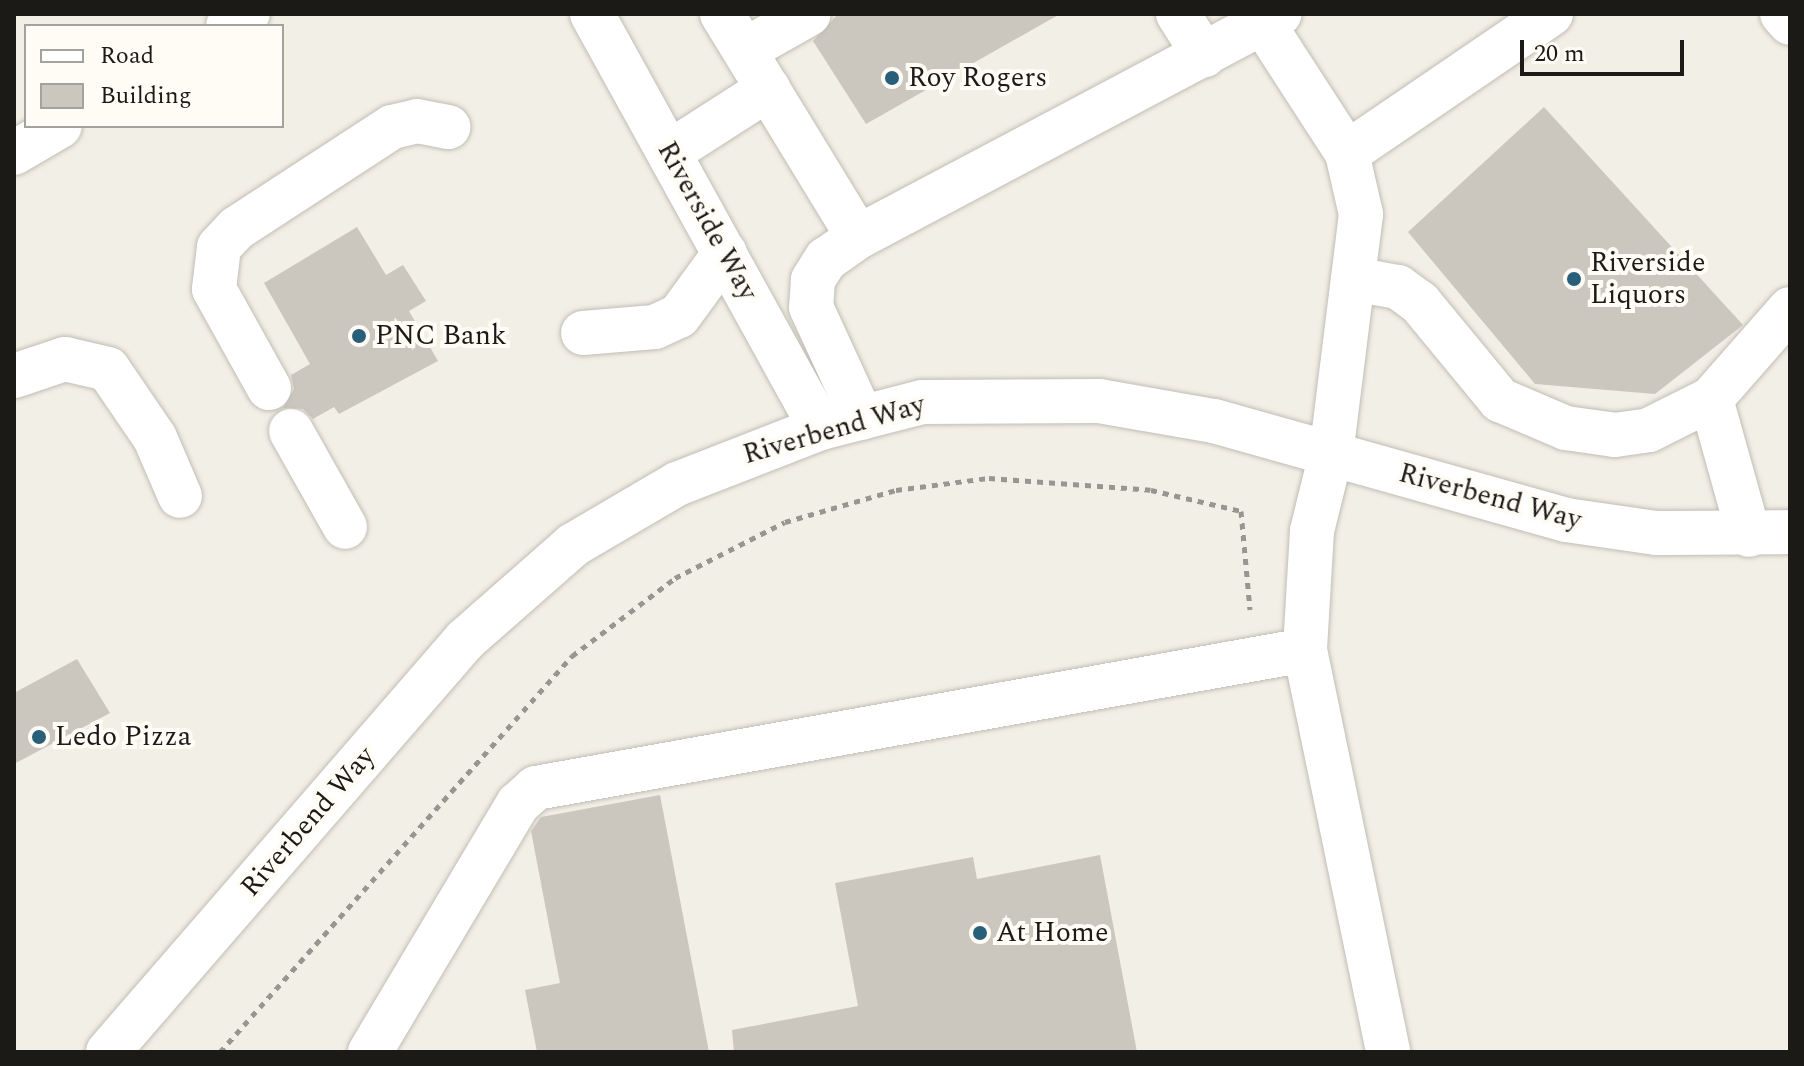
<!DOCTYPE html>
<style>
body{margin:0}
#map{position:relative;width:1804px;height:1066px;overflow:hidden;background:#f2efe6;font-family:Spectral,serif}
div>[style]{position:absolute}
.building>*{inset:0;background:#cbc7bf}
.path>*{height:5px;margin-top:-2.5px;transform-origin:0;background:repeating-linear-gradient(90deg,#999690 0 6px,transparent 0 12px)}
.roads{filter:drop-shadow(0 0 2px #c1bdb5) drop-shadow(0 0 2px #c1bdb5)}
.minor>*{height:44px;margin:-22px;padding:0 22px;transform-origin:22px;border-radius:22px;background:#fff}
.major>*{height:44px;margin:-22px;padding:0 22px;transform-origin:22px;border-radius:22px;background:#fff}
.dots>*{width:22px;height:22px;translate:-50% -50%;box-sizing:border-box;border:4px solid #fffcf5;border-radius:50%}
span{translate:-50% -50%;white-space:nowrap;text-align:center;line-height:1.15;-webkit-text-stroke:8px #fffcf5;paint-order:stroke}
.poi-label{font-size:28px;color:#1b1a17}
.left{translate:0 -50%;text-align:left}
.street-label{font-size:28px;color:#1b1a17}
.frame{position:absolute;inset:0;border:16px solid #1b1a17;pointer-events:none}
.legend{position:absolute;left:24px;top:24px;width:260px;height:104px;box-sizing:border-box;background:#fffcf5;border:2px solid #a4a29c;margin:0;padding:10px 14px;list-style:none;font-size:24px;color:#1b1a17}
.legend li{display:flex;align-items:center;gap:16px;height:40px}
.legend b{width:40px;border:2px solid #a4a29c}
.scale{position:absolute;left:1520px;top:40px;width:164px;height:36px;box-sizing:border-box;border:4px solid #1b1a17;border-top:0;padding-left:10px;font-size:24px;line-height:28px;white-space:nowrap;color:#1b1a17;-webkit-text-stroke:6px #fffcf5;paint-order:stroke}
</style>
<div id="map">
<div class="building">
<i style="clip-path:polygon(1060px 14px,866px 124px,813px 41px,838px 14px)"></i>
<i style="clip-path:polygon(1544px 107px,1743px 325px,1655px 394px,1535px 384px,1408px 232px)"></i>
<i style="clip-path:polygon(357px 227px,386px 275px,403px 265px,426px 301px,409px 311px,438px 361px,339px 414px,334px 407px,313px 419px,303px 409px,283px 408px,294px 389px,291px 375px,310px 364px,264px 283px)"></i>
<i style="clip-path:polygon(77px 659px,110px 713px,14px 764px,14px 693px)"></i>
<i style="clip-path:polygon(660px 795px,709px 1052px,537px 1052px,525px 990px,560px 983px,531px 831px,541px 817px)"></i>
<i style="clip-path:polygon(1100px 855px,1137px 1052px,734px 1052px,732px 1030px,858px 1006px,835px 883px,973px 857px,977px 879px)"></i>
</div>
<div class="path">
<i style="left:220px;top:1052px;width:530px;rotate:-48.37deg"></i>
<i style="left:572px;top:656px;width:129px;rotate:-37.1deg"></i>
<i style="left:675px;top:578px;width:123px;rotate:-27deg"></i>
<i style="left:785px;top:522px;width:116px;rotate:-16.1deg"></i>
<i style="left:896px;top:490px;width:94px;rotate:-7.4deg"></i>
<i style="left:989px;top:478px;width:162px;rotate:4.2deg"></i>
<i style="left:1151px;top:490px;width:92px;rotate:13.1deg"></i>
<i style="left:1241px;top:511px;width:99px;rotate:84.8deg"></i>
</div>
<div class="roads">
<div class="minor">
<i style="left:592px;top:14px;width:473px;rotate:61.1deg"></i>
<i style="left:722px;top:14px;width:261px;rotate:58.6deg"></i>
<i style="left:858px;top:237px;width:477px;rotate:-27.9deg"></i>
<i style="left:1178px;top:14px;width:49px;rotate:57.6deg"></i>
<i style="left:1257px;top:14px;width:166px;rotate:57.1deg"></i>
<i style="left:1347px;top:153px;width:63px;rotate:77.1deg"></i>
<i style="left:1361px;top:214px;width:242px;rotate:97.1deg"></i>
<i style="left:1331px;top:454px;width:79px;rotate:103.9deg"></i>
<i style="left:1312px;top:531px;width:119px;rotate:93.4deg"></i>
<i style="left:1305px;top:650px;width:410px;rotate:78.3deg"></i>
<i style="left:745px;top:50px;width:73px;rotate:-29.4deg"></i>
<i style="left:670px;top:152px;width:117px;rotate:-32.7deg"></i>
<i style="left:1347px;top:153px;width:247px;rotate:-34.3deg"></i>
<i style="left:858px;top:237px;width:39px;rotate:145deg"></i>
<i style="left:826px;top:259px;width:25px;rotate:122deg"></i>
<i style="left:813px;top:280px;width:27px;rotate:94deg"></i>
<i style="left:811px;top:307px;width:122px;rotate:65.3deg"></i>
<i style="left:1353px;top:279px;width:46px;rotate:10.1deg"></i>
<i style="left:1398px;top:287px;width:27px;rotate:36deg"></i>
<i style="left:1420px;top:303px;width:126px;rotate:50.5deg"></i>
<i style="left:1500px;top:400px;width:72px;rotate:23deg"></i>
<i style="left:1566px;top:428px;width:49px;rotate:8.1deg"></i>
<i style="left:1615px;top:435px;width:34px;rotate:-8deg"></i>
<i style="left:1649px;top:430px;width:69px;rotate:-26.6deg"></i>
<i style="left:1711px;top:399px;width:120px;rotate:-48.7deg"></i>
<i style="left:583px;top:333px;width:72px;rotate:-4.8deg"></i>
<i style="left:655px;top:327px;width:26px;rotate:-25deg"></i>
<i style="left:679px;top:316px;width:78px;rotate:-53.9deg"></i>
<i style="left:14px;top:376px;width:54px;rotate:-18.4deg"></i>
<i style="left:65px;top:359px;width:44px;rotate:13.1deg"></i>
<i style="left:108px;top:369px;width:83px;rotate:55.7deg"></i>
<i style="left:155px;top:438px;width:63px;rotate:66.7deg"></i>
<i style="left:269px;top:388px;width:113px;rotate:-119.1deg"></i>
<i style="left:214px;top:289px;width:42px;rotate:-83.2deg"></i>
<i style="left:219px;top:247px;width:26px;rotate:-47deg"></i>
<i style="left:237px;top:228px;width:185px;rotate:-33.1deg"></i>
<i style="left:392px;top:127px;width:26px;rotate:-13deg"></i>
<i style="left:417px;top:121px;width:32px;rotate:11deg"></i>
<i style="left:1711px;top:399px;width:141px;rotate:74.4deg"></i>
<i style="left:291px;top:431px;width:110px;rotate:60.6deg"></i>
<i style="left:108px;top:1052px;width:545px;rotate:-49.09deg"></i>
<i style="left:465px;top:640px;width:144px;rotate:-41.3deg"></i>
<i style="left:573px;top:545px;width:121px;rotate:-30.4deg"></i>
<i style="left:677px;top:484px;width:155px;rotate:-21.3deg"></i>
<i style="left:821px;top:428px;width:104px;rotate:-14.4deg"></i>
<i style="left:922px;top:402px;width:177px;rotate:-0.3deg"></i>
<i style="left:1099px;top:401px;width:117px;rotate:9.9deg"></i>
<i style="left:1214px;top:421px;width:366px;rotate:15.7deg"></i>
<i style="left:1566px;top:520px;width:91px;rotate:8.2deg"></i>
<i style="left:1656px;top:533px;width:134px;rotate:-0.4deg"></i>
<i style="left:370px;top:1052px;width:289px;rotate:-59.2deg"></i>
<i style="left:518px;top:804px;width:24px;rotate:-42deg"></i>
<i style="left:536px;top:788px;width:781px;rotate:-10.17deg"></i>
</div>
<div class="major">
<i style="left:1782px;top:14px;width:12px;rotate:48deg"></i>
<i style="left:228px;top:26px;width:23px;rotate:-31deg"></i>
<i style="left:14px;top:153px;width:53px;rotate:-30.4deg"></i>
</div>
</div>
<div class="dots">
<i style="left:892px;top:78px;background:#285f79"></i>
<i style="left:1574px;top:279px;background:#285f79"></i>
<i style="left:359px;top:336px;background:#285f79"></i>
<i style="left:39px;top:737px;background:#285f79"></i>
<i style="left:980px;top:933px;background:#285f79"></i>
</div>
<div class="poi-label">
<span class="left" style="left:908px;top:78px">Roy Rogers</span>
<span class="left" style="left:1590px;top:279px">Riverside<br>Liquors</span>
<span class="left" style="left:375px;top:336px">PNC Bank</span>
<span class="left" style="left:55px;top:737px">Ledo Pizza</span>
<span class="left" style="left:996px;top:933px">At Home</span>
</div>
<div class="street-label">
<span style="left:707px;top:221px;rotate:61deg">Riverside Way</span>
<span style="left:834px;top:430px;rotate:-16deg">Riverbend Way</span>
<span style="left:1490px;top:497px;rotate:15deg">Riverbend Way</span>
<span style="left:308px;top:822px;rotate:-49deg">Riverbend Way</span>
</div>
<div class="frame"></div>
<ul class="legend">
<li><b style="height:10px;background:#fff"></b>Road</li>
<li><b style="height:22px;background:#cbc7bf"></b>Building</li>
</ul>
<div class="scale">20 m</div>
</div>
